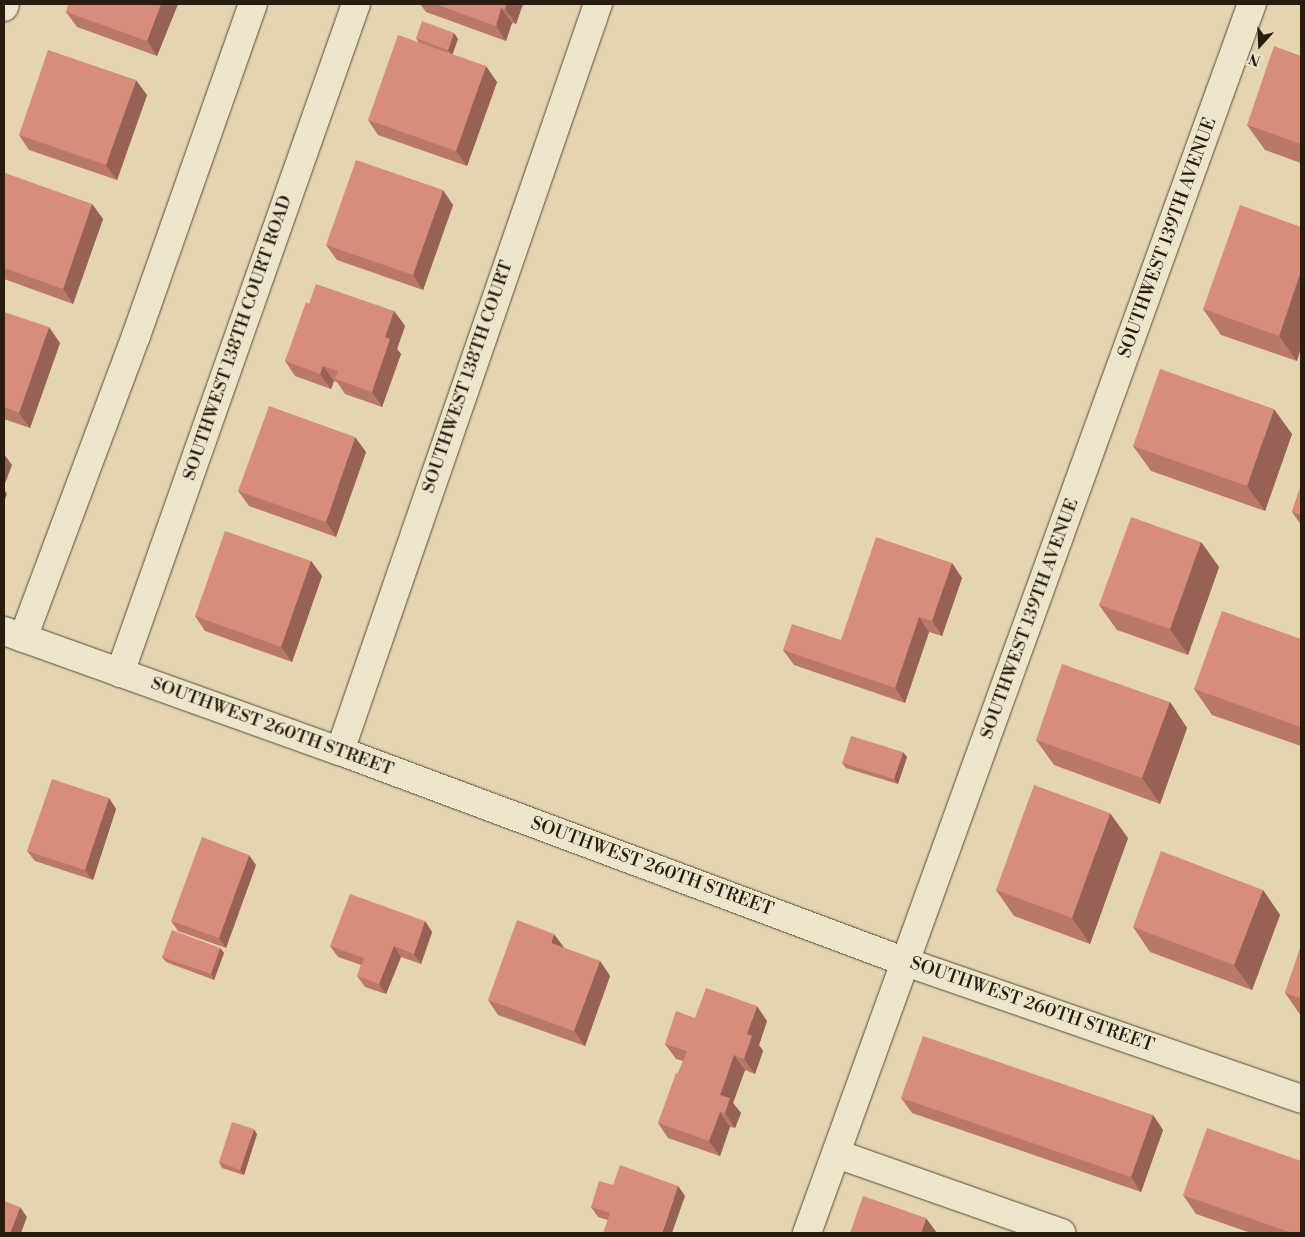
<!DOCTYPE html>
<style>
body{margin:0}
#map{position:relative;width:1305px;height:1237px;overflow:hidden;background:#e4d5b0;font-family:"Libre Bodoni",serif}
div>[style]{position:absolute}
.roads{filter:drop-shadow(0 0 1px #564a37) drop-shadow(0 0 1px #564a37)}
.minor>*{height:28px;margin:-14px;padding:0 14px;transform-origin:14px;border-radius:14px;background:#ede4cc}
.tertiary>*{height:28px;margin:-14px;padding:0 14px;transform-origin:14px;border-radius:14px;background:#ede4cc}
.wall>*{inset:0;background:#ba7869}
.shaded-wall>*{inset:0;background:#976255}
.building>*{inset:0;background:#d88c7a}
span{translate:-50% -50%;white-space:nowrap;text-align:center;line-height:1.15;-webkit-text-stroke:5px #ede4cc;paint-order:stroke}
.street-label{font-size:18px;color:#271c0f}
.frame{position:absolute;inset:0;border:5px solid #271c0f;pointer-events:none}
.north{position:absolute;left:1235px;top:20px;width:50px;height:50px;-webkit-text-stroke:4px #ede4cc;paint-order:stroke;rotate:200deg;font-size:14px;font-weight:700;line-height:20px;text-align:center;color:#271c0f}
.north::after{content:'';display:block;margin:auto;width:18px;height:22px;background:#271c0f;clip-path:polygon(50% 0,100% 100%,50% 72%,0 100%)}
</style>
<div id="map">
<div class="roads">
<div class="minor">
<i style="left:4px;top:7px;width:3px;rotate:-72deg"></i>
<i style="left:23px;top:638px;width:322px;rotate:-69.5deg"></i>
<i style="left:136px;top:336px;width:352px;rotate:-70.6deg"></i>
<i style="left:120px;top:673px;width:709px;rotate:-70.57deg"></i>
<i style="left:340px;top:751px;width:790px;rotate:-70.95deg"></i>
<i style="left:837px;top:1154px;width:238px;rotate:19.4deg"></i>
<i style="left:807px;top:1233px;width:1307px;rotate:-70.1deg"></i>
</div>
<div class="tertiary">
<i style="left:4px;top:631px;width:357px;rotate:19.7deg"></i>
<i style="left:340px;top:751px;width:604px;rotate:20.45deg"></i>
<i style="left:906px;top:962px;width:418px;rotate:19.1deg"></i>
</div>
</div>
<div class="wall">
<i style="clip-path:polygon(69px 4px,178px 4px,157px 56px,77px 27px,66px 12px)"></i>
<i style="clip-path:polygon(420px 4px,523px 4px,516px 24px,512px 23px,506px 41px,426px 12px)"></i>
<i style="clip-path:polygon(454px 33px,458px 39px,452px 54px,497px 82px,467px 166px,378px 135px,368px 120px,419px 43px,416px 38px)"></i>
<i style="clip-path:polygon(1301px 56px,1301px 163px,1265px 150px,1247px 125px)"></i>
<i style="clip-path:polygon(147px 95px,117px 180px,29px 150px,19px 135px)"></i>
<i style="clip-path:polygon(4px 176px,92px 204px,103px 219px,73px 304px,4px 279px)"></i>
<i style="clip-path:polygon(453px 205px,423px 290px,337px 260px,326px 245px)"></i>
<i style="clip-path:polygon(1301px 227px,1297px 361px,1221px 335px,1203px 309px)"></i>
<i style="clip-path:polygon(309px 304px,394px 311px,405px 326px,397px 349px,401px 354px,382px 407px,345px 394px,337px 382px,334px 381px,331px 389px,295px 376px,285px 361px)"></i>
<i style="clip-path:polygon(4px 312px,60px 343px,30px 428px,4px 419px)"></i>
<i style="clip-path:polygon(1292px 434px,1265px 511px,1151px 471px,1133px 446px)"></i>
<i style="clip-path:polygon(366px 452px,336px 537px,249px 506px,238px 491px)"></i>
<i style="clip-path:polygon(1301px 485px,1301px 525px,1292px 512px)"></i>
<i style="clip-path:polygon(1201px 542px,1219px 567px,1188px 655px,1117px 630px,1099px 605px)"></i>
<i style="clip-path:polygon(311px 561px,322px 576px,292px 662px,205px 631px,195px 616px)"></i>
<i style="clip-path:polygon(952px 563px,962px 578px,942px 636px,929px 632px,905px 703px,794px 665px,783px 650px,841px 640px)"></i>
<i style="clip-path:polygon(1301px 639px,1301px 746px,1212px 715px,1194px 689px)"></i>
<i style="clip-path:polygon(1170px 702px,1187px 728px,1160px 804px,1054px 765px,1036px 740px)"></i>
<i style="clip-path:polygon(907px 757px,898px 784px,846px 768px,842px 763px)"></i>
<i style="clip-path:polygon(109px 798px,116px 809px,93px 880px,35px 861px,27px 851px)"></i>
<i style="clip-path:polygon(1128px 838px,1090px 944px,1014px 916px,996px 890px)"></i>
<i style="clip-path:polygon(256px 865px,226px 948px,178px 931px,171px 921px)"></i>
<i style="clip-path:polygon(1263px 890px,1280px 915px,1252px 990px,1150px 952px,1133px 927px)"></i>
<i style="clip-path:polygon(425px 921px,432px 932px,421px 964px,401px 957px,386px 994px,365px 987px,357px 976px,361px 965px,338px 957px,330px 946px)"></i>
<i style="clip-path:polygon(1301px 946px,1301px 1016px,1285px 993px)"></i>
<i style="clip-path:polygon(220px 948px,224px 953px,214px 980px,166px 962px,162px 957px)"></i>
<i style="clip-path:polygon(564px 948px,600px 961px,610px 976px,585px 1046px,498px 1015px,488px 1000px)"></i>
<i style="clip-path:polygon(695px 1018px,767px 1021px,759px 1045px,763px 1051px,755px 1074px,745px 1070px,733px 1103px,741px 1113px,735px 1128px,730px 1127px,720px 1156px,668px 1138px,658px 1123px,683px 1061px,676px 1059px,665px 1044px)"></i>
<i style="clip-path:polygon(901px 1098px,1153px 1115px,1163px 1130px,1141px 1192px,912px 1113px)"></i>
<i style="clip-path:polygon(257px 1134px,244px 1175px,222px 1168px,219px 1162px)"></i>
<i style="clip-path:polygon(613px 1185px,678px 1186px,685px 1196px,608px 1220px,598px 1217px,591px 1207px)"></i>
<i style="clip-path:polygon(1183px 1195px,1301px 1233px,1251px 1233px,1196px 1214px)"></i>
</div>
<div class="shaded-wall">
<i style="clip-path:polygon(161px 4px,178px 4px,157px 56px,147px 41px)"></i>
<i style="clip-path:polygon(507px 4px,523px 4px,516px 24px,505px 9px)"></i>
<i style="clip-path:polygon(501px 8px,512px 23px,506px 41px,496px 26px)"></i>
<i style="clip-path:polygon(454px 33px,458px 39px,452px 56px,448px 50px)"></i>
<i style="clip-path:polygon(486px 66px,497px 82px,467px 166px,456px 151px)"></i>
<i style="clip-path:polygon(136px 80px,147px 95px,117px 180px,106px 165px)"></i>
<i style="clip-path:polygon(443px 190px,453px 205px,423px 290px,413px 275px)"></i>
<i style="clip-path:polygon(92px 204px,103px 219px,73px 304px,63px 289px)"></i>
<i style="clip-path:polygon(1301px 271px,1301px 348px,1297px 361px,1279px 336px)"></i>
<i style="clip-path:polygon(394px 311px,405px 326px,397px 349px,401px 354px,382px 407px,372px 392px,385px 337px)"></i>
<i style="clip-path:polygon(49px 327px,60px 343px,30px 428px,19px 413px)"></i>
<i style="clip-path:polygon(323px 366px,334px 381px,331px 389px,320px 374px)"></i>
<i style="clip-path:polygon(1274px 409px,1292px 434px,1265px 511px,1247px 486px)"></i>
<i style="clip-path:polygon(355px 437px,366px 452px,336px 537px,326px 522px)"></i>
<i style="clip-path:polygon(4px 454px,12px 465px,4px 486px)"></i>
<i style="clip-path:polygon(4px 489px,7px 494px,4px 502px)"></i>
<i style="clip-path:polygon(1201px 542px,1219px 567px,1188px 655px,1170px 629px)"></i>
<i style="clip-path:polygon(311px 561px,322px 576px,292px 662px,281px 647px)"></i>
<i style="clip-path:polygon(952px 563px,962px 578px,942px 636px,932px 621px)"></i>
<i style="clip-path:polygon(919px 617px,929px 632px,905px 703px,895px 688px)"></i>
<i style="clip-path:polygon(1170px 702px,1187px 728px,1160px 804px,1142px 778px)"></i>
<i style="clip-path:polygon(903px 752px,907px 757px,898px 784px,894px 779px)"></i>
<i style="clip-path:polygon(109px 798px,116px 809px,93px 880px,85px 870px)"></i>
<i style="clip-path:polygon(1110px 813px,1128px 838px,1090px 944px,1072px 918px)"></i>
<i style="clip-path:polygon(249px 855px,256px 865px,226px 948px,219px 938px)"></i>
<i style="clip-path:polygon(1263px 890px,1280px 915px,1252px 990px,1234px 965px)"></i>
<i style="clip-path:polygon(425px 921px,432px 932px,421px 964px,414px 954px)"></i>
<i style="clip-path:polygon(554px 934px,565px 949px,551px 943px)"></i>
<i style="clip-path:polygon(394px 946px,401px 957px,386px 994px,379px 984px)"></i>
<i style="clip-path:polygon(220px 948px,224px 953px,214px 980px,211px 974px)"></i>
<i style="clip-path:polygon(600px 961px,610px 976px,585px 1046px,574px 1031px)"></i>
<i style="clip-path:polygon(757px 1006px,767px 1021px,759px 1045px,763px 1051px,755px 1074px,744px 1059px,747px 1034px)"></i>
<i style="clip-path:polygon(734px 1055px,745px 1070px,733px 1103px,741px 1113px,735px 1128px,725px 1113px,720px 1095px)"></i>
<i style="clip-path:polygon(720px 1112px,730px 1127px,720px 1156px,709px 1141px)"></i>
<i style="clip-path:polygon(1153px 1115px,1163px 1130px,1141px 1192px,1131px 1177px)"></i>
<i style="clip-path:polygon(254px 1129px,257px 1134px,244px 1175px,240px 1170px)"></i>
<i style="clip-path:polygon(678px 1186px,685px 1196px,672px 1233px,662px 1233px)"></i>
<i style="clip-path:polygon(20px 1207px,27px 1217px,21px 1233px,10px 1233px)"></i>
<i style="clip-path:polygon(926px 1218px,937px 1233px,921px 1233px)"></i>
</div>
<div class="building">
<i style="clip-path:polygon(69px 4px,161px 4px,147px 41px,66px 12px)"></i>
<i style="clip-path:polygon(435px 4px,507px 4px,505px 9px,501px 8px,496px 26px)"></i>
<i style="clip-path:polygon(422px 21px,454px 33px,448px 50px,416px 38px)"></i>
<i style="clip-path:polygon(398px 35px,486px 66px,456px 151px,368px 120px)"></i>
<i style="clip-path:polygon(1274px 46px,1301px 56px,1301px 144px,1247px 125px)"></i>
<i style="clip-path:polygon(48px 50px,136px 80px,106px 165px,19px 135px)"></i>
<i style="clip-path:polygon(356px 160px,443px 190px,413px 275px,326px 245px)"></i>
<i style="clip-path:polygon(5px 173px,92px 204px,63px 289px,4px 268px,4px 176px)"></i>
<i style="clip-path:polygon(1240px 205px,1301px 227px,1301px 271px,1279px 336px,1203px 309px)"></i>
<i style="clip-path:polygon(316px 284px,394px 311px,385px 337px,390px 339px,372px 392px,335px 379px,338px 371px,323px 366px,320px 374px,285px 361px,306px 302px,309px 304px)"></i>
<i style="clip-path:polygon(4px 312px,49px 327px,19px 413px,4px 407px)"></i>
<i style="clip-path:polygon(1160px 369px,1274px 409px,1247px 486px,1133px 446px)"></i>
<i style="clip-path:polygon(269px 406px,355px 437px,326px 522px,238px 491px)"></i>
<i style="clip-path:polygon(1301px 485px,1301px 515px,1292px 512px)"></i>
<i style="clip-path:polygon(1131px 517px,1201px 542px,1170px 629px,1099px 605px)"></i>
<i style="clip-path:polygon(225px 531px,311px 561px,281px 647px,195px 616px)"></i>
<i style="clip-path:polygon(876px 537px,952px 563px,932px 621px,919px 617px,895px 688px,783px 650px,792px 624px,841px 640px)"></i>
<i style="clip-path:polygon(1222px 611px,1301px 639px,1301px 727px,1194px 689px)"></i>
<i style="clip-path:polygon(1062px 664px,1170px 702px,1142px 778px,1036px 740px)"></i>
<i style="clip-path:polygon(851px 736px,903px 752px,894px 779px,842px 763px)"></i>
<i style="clip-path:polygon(52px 779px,109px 798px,85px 870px,27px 851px)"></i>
<i style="clip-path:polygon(1034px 785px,1110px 813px,1072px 918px,996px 890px)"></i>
<i style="clip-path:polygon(202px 837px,249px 855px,219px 938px,171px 921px)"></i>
<i style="clip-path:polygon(1161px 851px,1263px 890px,1234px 965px,1133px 927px)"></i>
<i style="clip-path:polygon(350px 894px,425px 921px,414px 954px,394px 946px,379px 984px,357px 976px,364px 958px,330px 946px)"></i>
<i style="clip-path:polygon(517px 920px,554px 934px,551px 943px,600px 961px,574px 1031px,488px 1000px)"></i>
<i style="clip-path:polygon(172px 930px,220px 948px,211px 974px,162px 957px)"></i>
<i style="clip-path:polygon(1301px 946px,1301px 998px,1285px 993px)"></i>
<i style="clip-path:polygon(706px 988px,757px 1006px,747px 1034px,752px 1036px,744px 1059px,734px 1055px,720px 1095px,730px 1098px,725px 1113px,720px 1112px,709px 1141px,658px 1123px,676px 1073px,678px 1074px,687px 1051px,665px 1044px,676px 1011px,695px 1018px)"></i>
<i style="clip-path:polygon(923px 1036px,1153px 1115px,1131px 1177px,901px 1098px)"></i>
<i style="clip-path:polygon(232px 1122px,254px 1129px,240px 1170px,219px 1162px)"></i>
<i style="clip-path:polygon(1207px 1128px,1301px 1161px,1301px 1233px,1292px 1233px,1183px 1195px)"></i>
<i style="clip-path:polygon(620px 1165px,678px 1186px,662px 1233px,603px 1233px,610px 1213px,591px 1207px,599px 1181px,613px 1185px)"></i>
<i style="clip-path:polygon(863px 1196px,926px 1218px,921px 1233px,850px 1233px)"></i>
<i style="clip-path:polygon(4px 1201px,20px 1207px,10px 1233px,4px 1233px)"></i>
</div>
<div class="street-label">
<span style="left:1168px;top:238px;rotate:-70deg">SOUTHWEST 139TH AVENUE</span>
<span style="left:238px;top:338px;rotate:-71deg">SOUTHWEST 138TH COURT ROAD</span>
<span style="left:468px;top:377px;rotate:-71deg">SOUTHWEST 138TH COURT</span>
<span style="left:1030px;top:619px;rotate:-70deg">SOUTHWEST 139TH AVENUE</span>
<span style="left:272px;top:727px;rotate:20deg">SOUTHWEST 260TH STREET</span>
<span style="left:652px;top:867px;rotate:20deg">SOUTHWEST 260TH STREET</span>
<span style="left:1032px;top:1005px;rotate:19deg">SOUTHWEST 260TH STREET</span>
</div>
<div class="frame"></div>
<div class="north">N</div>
</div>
